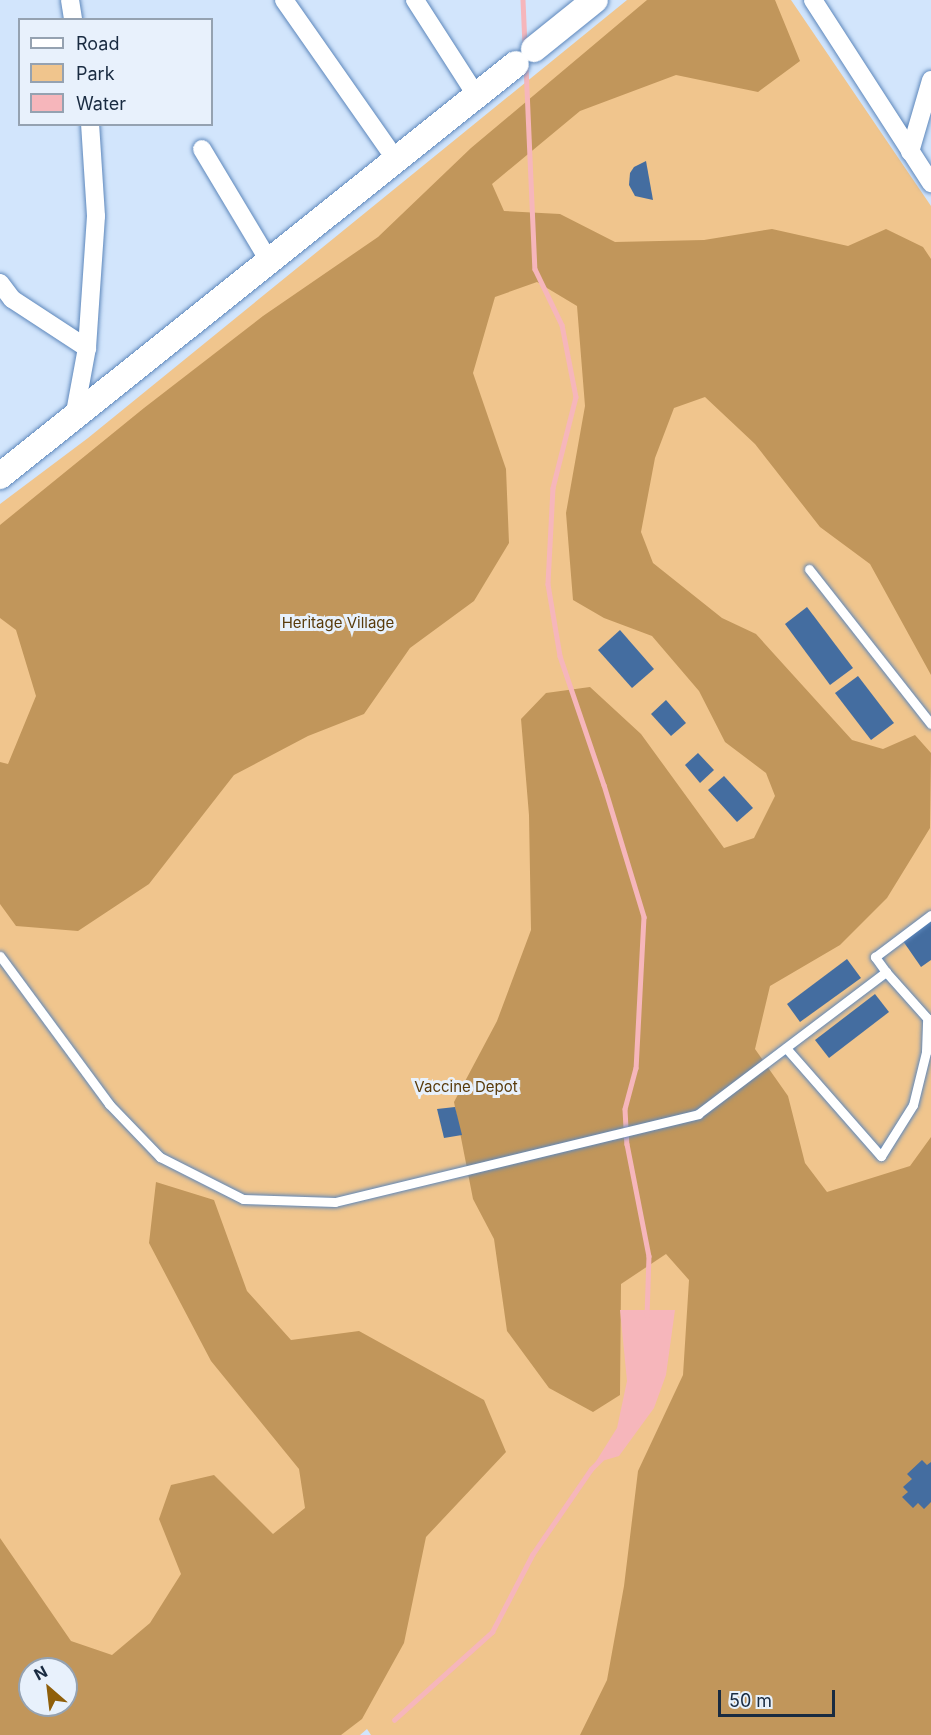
<!DOCTYPE html>
<style>
body{margin:0}
#map{position:relative;width:931px;height:1735px;overflow:hidden;background:#d2e5fc;font-family:Inter,sans-serif}
div>[style]{position:absolute}
.green>*{inset:0;background:#f0c58d}
.forest>*{inset:0;background:#c1965b}
.water>*{inset:0;background:#f6b6bb}
.stream>*{height:4.5px;margin:-2.25px;padding:0 2.25px;transform-origin:2.25px;border-radius:2.25px;background:#f6b6bb}
.building>*{inset:0;background:#446da0}
.roads{filter:drop-shadow(0 0 2px #5d87bb) drop-shadow(0 0 2px #5d87bb)}
.lane>*{height:9px;margin:-4.5px;padding:0 4.5px;transform-origin:4.5px;border-radius:4.5px;background:#fff}
.street>*{height:18px;margin:-9px;padding:0 9px;transform-origin:9px;border-radius:9px;background:#fff}
.secondary>*{height:26px;margin:-13px;padding:0 13px;transform-origin:13px;border-radius:13px;background:#fff}
span{translate:-50% -50%;white-space:nowrap;text-align:center;line-height:1.15;-webkit-text-stroke:6px #e8f1fc;paint-order:stroke}
.park-label{font-size:15px;color:#593b0b}
.legend{position:absolute;left:18px;top:18px;width:195px;height:108px;box-sizing:border-box;background:#e8f1fc;border:2px solid #95a2b1;margin:0;padding:8px 10px;list-style:none;font-size:18px;color:#192b41}
.legend li{display:flex;align-items:center;gap:12px;height:30px}
.legend b{width:30px;border:2px solid #95a2b1}
.north{position:absolute;left:18px;top:1657px;width:60px;height:60px;box-sizing:border-box;background:#e8f1fc;border:2px solid #95a2b1;border-radius:50%;rotate:332deg;font-size:16px;font-weight:700;line-height:24px;text-align:center;color:#192b41}
.north::after{content:'';display:block;margin:auto;width:21px;height:27px;background:#8f5f0a;clip-path:polygon(50% 0,100% 100%,50% 72%,0 100%)}
.scale{position:absolute;left:718px;top:1690px;width:117px;height:27px;box-sizing:border-box;border:3px solid #192b41;border-top:0;padding-left:8px;font-size:18px;line-height:21px;white-space:nowrap;color:#192b41;-webkit-text-stroke:4px #e8f1fc;paint-order:stroke}
</style>
<div id="map">
<div class="green">
<i style="clip-path:polygon(evenodd,627px 0,791px 0,931px 206px,931px 1735px,371px 1735px,367px 1729px,360px 1735px,0 1735px,0 504px,88px 438px,627px 0,30px 1669px,66px 1669px,66px 1705px,30px 1705px,30px 1669px)"></i>
</div>
<div class="forest">
<i style="clip-path:polygon(647px 0,775px 0,800px 61px,758px 92px,676px 75px,580px 111px,492px 184px,504px 211px,560px 214px,615px 242px,704px 240px,772px 229px,848px 246px,886px 229px,923px 247px,931px 259px,931px 675px,870px 564px,820px 527px,755px 444px,705px 397px,674px 408px,655px 458px,641px 532px,653px 563px,722px 618px,756px 634px,852px 740px,883px 749px,915px 735px,931px 753px,930px 828px,887px 898px,840px 945px,770px 986px,755px 1049px,788px 1096px,805px 1163px,827px 1192px,910px 1166px,931px 1137px,931px 1735px,580px 1735px,607px 1680px,624px 1586px,638px 1471px,683px 1375px,689px 1280px,666px 1254px,621px 1284px,620px 1395px,593px 1412px,549px 1388px,507px 1331px,494px 1239px,473px 1199px,454px 1102px,497px 1021px,531px 930px,529px 815px,521px 719px,546px 693px,590px 687px,641px 734px,724px 848px,754px 838px,775px 796px,766px 773px,725px 742px,699px 691px,652px 636px,604px 618px,573px 600px,566px 513px,585px 406px,577px 306px,537px 282px,495px 297px,473px 373px,506px 469px,509px 543px,474px 601px,410px 648px,364px 714px,308px 736px,234px 775px,149px 884px,78px 931px,16px 926px,0 904px,0 762px,8px 764px,36px 696px,16px 630px,0 618px,0 525px,144px 408px,263px 316px,378px 237px,471px 148px)"></i>
<i style="clip-path:polygon(evenodd,156px 1182px,214px 1200px,247px 1291px,291px 1340px,359px 1331px,484px 1400px,506px 1452px,426px 1537px,404px 1643px,362px 1719px,341px 1735px,0 1735px,0 1538px,71px 1641px,112px 1655px,150px 1623px,181px 1574px,159px 1519px,171px 1485px,214px 1475px,273px 1534px,305px 1508px,299px 1469px,211px 1361px,149px 1243px,156px 1182px,30px 1669px,66px 1669px,66px 1705px,30px 1705px,30px 1669px)"></i>
</div>
<div class="water">
<i style="clip-path:polygon(620px 1310px,675px 1310px,666px 1375px,654px 1408px,619px 1456px,595px 1463px,617px 1428px,627px 1381px)"></i>
</div>
<div class="stream">
<i style="left:523px;top:0;width:45px;rotate:87.5deg"></i>
<i style="left:526px;top:66px;width:203px;rotate:87.5deg"></i>
<i style="left:535px;top:269px;width:62px;rotate:64.3deg"></i>
<i style="left:562px;top:325px;width:73px;rotate:79deg"></i>
<i style="left:576px;top:397px;width:94px;rotate:104.2deg"></i>
<i style="left:553px;top:488px;width:96px;rotate:93deg"></i>
<i style="left:548px;top:584px;width:73px;rotate:80.5deg"></i>
<i style="left:560px;top:656px;width:136px;rotate:71.2deg"></i>
<i style="left:604px;top:785px;width:138px;rotate:73.1deg"></i>
<i style="left:644px;top:917px;width:151px;rotate:93deg"></i>
<i style="left:636px;top:1068px;width:42px;rotate:105deg"></i>
<i style="left:625px;top:1109px;width:35px;rotate:87deg"></i>
<i style="left:627px;top:1144px;width:114px;rotate:78.9deg"></i>
<i style="left:649px;top:1256px;width:59px;rotate:91.9deg"></i>
<i style="left:394px;top:1720px;width:132px;rotate:-41.9deg"></i>
<i style="left:492px;top:1632px;width:87px;rotate:-62.5deg"></i>
<i style="left:532px;top:1555px;width:104px;rotate:-55.5deg"></i>
<i style="left:591px;top:1469px;width:14px;rotate:-45deg"></i>
</div>
<div class="building">
<i style="clip-path:polygon(646px 161px,653px 200px,635px 196px,629px 185px,630px 173px,634px 167px)"></i>
<i style="clip-path:polygon(807px 607px,853px 668px,830px 685px,785px 624px)"></i>
<i style="clip-path:polygon(620px 630px,654px 669px,632px 688px,598px 650px)"></i>
<i style="clip-path:polygon(858px 676px,894px 723px,871px 740px,835px 693px)"></i>
<i style="clip-path:polygon(666px 700px,686px 723px,671px 736px,651px 714px)"></i>
<i style="clip-path:polygon(698px 753px,714px 770px,700px 783px,685px 765px)"></i>
<i style="clip-path:polygon(724px 776px,753px 808px,737px 822px,708px 790px)"></i>
<i style="clip-path:polygon(931px 921px,931px 960px,921px 967px,903px 941px)"></i>
<i style="clip-path:polygon(847px 959px,861px 978px,800px 1022px,787px 1004px)"></i>
<i style="clip-path:polygon(875px 994px,889px 1012px,829px 1058px,815px 1040px)"></i>
<i style="clip-path:polygon(455px 1107px,462px 1135px,444px 1138px,437px 1109px)"></i>
<i style="clip-path:polygon(922px 1460px,927px 1465px,931px 1462px,931px 1502px,924px 1509px,918px 1503px,913px 1508px,902px 1497px,908px 1492px,903px 1487px,912px 1479px,907px 1474px)"></i>
</div>
<div class="roads">
<div class="lane">
<i style="left:809px;top:569px;width:197px;rotate:51.8deg"></i>
<i style="left:0;top:956px;width:184px;rotate:53.6deg"></i>
<i style="left:109px;top:1104px;width:74px;rotate:46.1deg"></i>
<i style="left:160px;top:1157px;width:93px;rotate:26.8deg"></i>
<i style="left:243px;top:1199px;width:92px;rotate:1.9deg"></i>
<i style="left:335px;top:1202px;width:374px;rotate:-13.6deg"></i>
<i style="left:698px;top:1114px;width:236px;rotate:-37.1deg"></i>
<i style="left:886px;top:972px;width:19px;rotate:-126deg"></i>
<i style="left:875px;top:957px;width:70px;rotate:-36.9deg"></i>
<i style="left:786px;top:1048px;width:144px;rotate:48.7deg"></i>
<i style="left:881px;top:1156px;width:60px;rotate:-57.9deg"></i>
<i style="left:913px;top:1105px;width:55px;rotate:-76.2deg"></i>
<i style="left:926px;top:1052px;width:34px;rotate:-88deg"></i>
<i style="left:927px;top:1018px;width:62px;rotate:-131.7deg"></i>
</div>
<div class="street">
<i style="left:70px;top:0;width:20px;rotate:81deg"></i>
<i style="left:284px;top:0;width:195px;rotate:55deg"></i>
<i style="left:415px;top:0;width:113px;rotate:57.3deg"></i>
<i style="left:813px;top:0;width:218px;rotate:57.2deg"></i>
<i style="left:202px;top:149px;width:131px;rotate:59.1deg"></i>
<i style="left:910px;top:152px;width:75px;rotate:-73.7deg"></i>
<i style="left:0;top:283px;width:20px;rotate:53deg"></i>
<i style="left:12px;top:299px;width:90px;rotate:33.2deg"></i>
<i style="left:74px;top:418px;width:71px;rotate:-79.5deg"></i>
<i style="left:87px;top:348px;width:132px;rotate:-86.1deg"></i>
<i style="left:96px;top:216px;width:92px;rotate:-93.7deg"></i>
</div>
<div class="secondary">
<i style="left:534px;top:49px;width:78px;rotate:-38.8deg"></i>
<i style="left:0;top:476px;width:660px;rotate:-38.61deg"></i>
</div>
</div>
<div class="park-label">
<span style="left:338px;top:623px">Heritage Village</span>
<span style="left:466px;top:1087px">Vaccine Depot</span>
</div>
<ul class="legend">
<li><b style="height:8px;background:#fff"></b>Road</li>
<li><b style="height:16px;background:#f0c58d"></b>Park</li>
<li><b style="height:16px;background:#f6b6bb"></b>Water</li>
</ul>
<div class="north">N</div>
<div class="scale">50 m</div>
</div>
